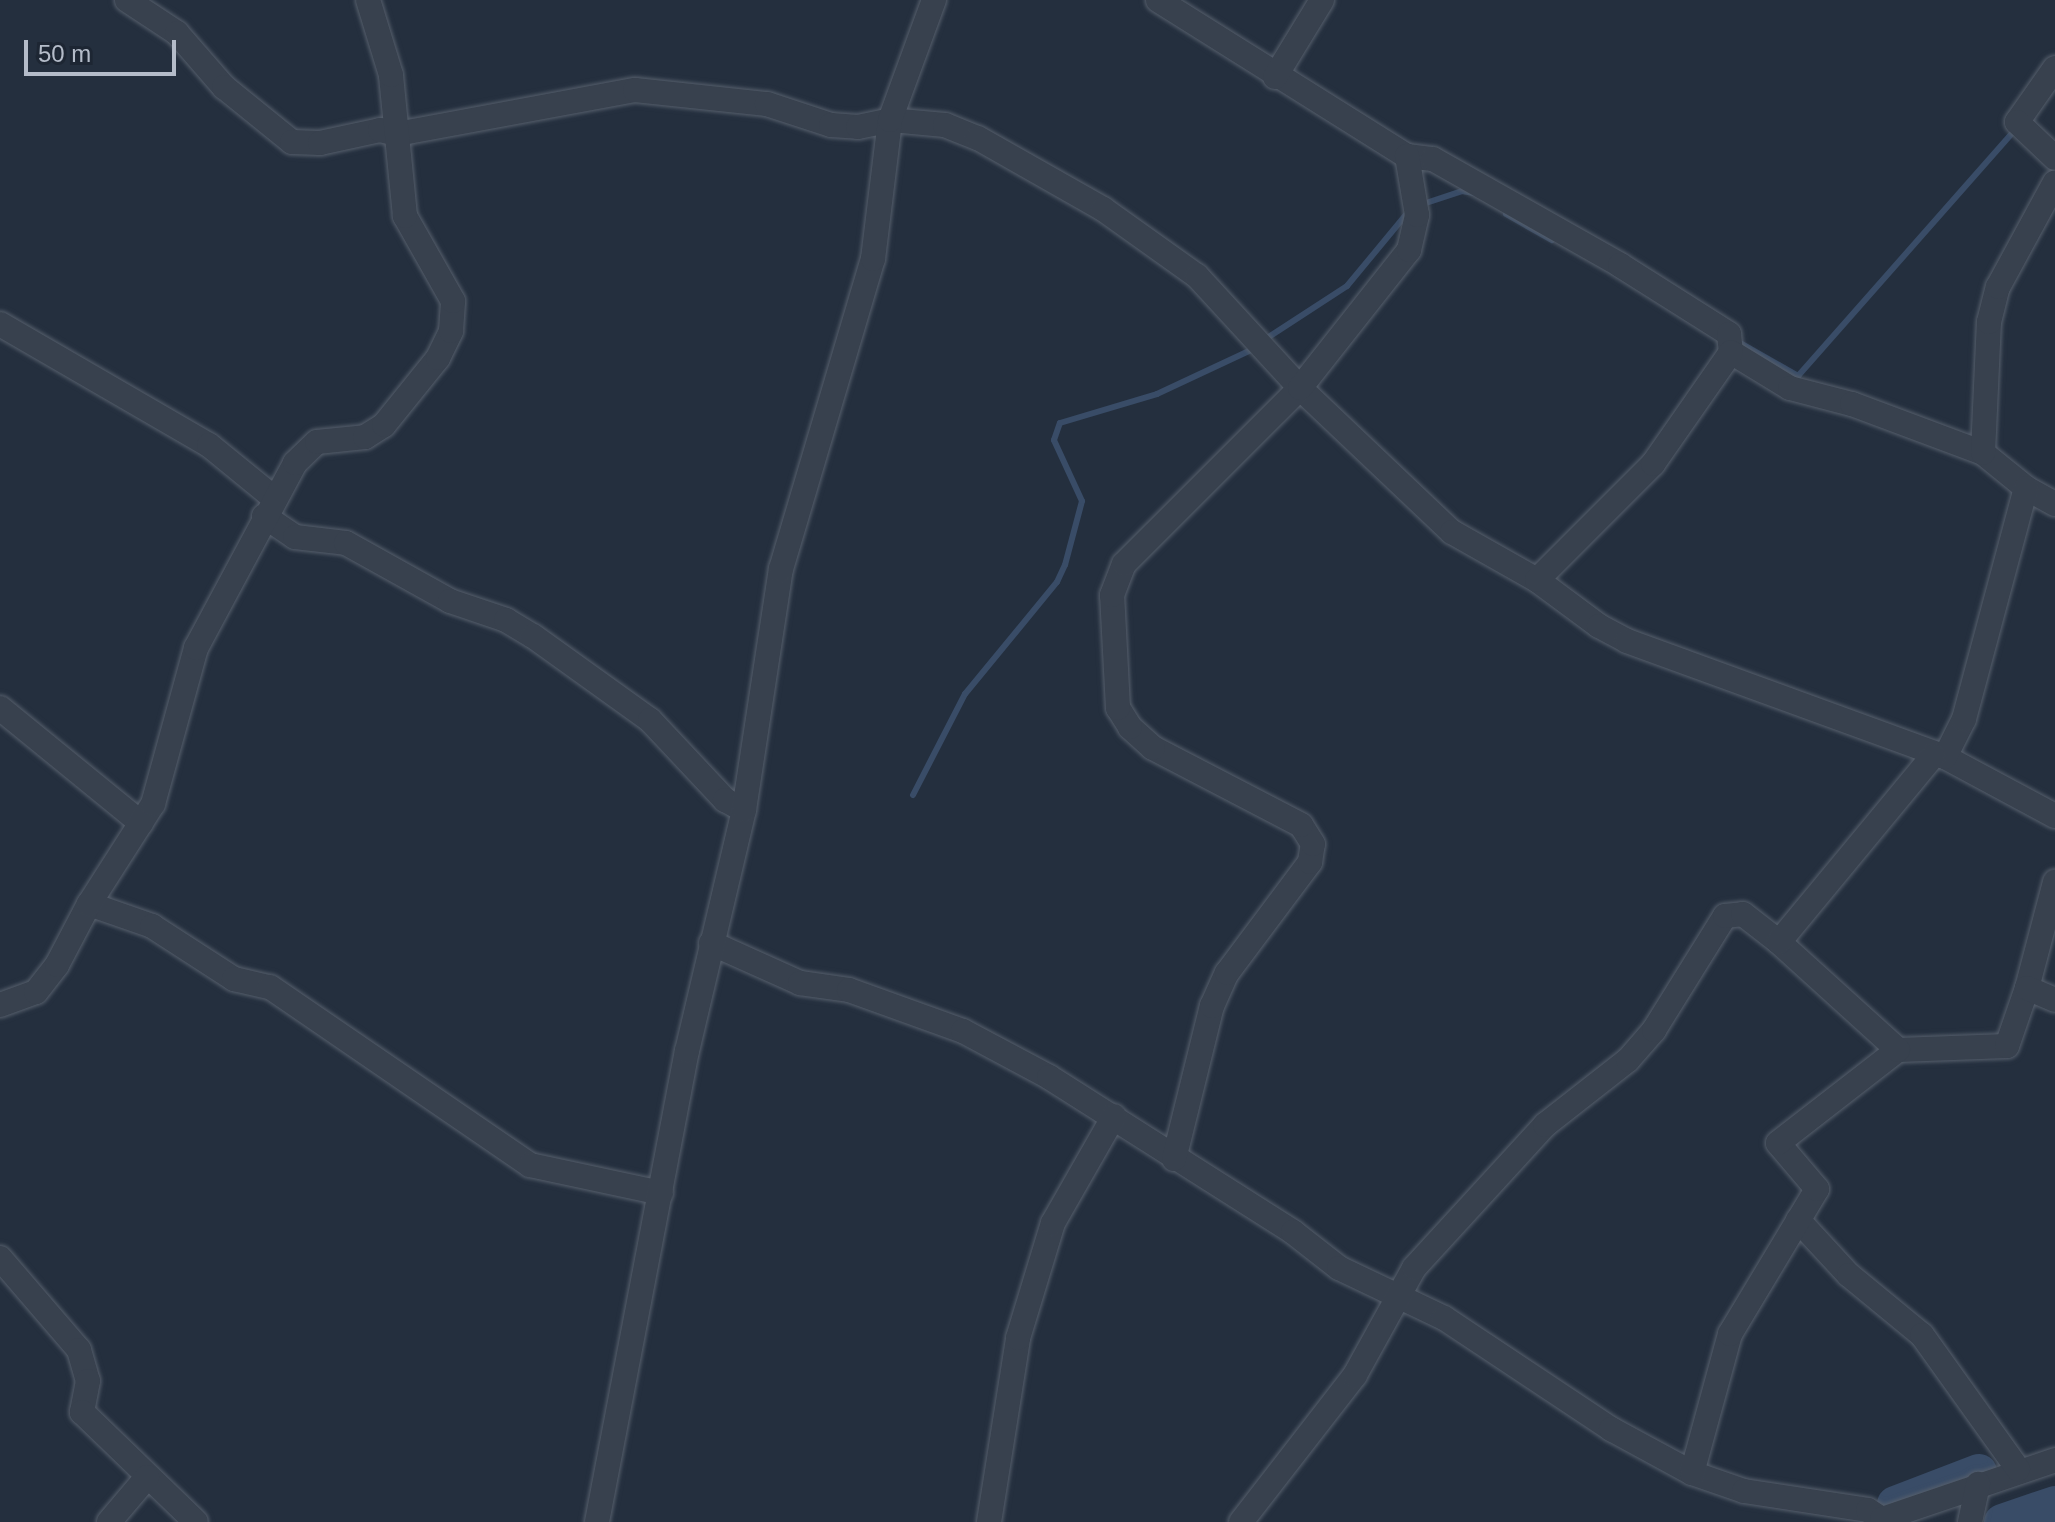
<!DOCTYPE html>
<style>
body{margin:0}
#map{position:relative;width:2055px;height:1522px;overflow:hidden;background:#242f3e;font-family:Helvetica,sans-serif}
div>[style]{position:absolute}
.stream>*{height:6px;margin:-3px;padding:0 3px;transform-origin:3px;border-radius:3px;background:#394c67}
.river>*{height:36px;margin:-18px;padding:0 18px;transform-origin:18px;border-radius:18px;background:#394c67}
.roads{filter:drop-shadow(0 0 2px #565f6c) drop-shadow(0 0 2px #565f6c)}
.minor>*{height:24px;margin:-12px;padding:0 12px;transform-origin:12px;border-radius:12px;background:#38414e}
span{translate:-50% -50%;white-space:nowrap;text-align:center;line-height:1.15;-webkit-text-stroke:7px #1d2633;paint-order:stroke}
.scale{position:absolute;left:24px;top:40px;width:152px;height:36px;box-sizing:border-box;border:4px solid #b4bcc9;border-top:0;padding-left:10px;font-size:24px;line-height:28px;white-space:nowrap;color:#b4bcc9;-webkit-text-stroke:6px #1d2633;paint-order:stroke}
</style>
<div id="map">
<div class="stream">
<i style="left:1423px;top:204px;width:41px;rotate:-18.4deg"></i>
<i style="left:1462px;top:191px;width:11px;rotate:10deg"></i>
<i style="left:1506px;top:214px;width:53px;rotate:29.5deg"></i>
<i style="left:1264px;top:340px;width:99px;rotate:-33deg"></i>
<i style="left:1347px;top:286px;width:97px;rotate:-50.4deg"></i>
<i style="left:1735px;top:340px;width:73px;rotate:29.7deg"></i>
<i style="left:1798px;top:376px;width:328px;rotate:-48.6deg"></i>
<i style="left:913px;top:795px;width:114px;rotate:-62.8deg"></i>
<i style="left:965px;top:694px;width:145px;rotate:-50.6deg"></i>
<i style="left:1057px;top:582px;width:19px;rotate:-65deg"></i>
<i style="left:1065px;top:565px;width:66px;rotate:-75.1deg"></i>
<i style="left:1082px;top:501px;width:67px;rotate:-114.7deg"></i>
<i style="left:1054px;top:440px;width:18px;rotate:-71deg"></i>
<i style="left:1060px;top:423px;width:101px;rotate:-16.6deg"></i>
<i style="left:1157px;top:394px;width:108px;rotate:-25.1deg"></i>
</div>
<div class="river">
<i style="left:1895px;top:1504px;width:90px;rotate:-20.9deg"></i>
<i style="left:2002px;top:1522px;width:56px;rotate:-18.8deg"></i>
</div>
<div class="roads">
<div class="minor">
<i style="left:127px;top:0;width:60px;rotate:33.4deg"></i>
<i style="left:177px;top:33px;width:72px;rotate:49deg"></i>
<i style="left:224px;top:87px;width:87px;rotate:39deg"></i>
<i style="left:292px;top:142px;width:28px;rotate:2deg"></i>
<i style="left:320px;top:143px;width:61px;rotate:-12.2deg"></i>
<i style="left:380px;top:130px;width:17px;rotate:13deg"></i>
<i style="left:397px;top:134px;width:242px;rotate:-10.5deg"></i>
<i style="left:635px;top:90px;width:133px;rotate:6.1deg"></i>
<i style="left:767px;top:104px;width:67px;rotate:18.2deg"></i>
<i style="left:831px;top:125px;width:27px;rotate:4deg"></i>
<i style="left:858px;top:127px;width:33px;rotate:-12deg"></i>
<i style="left:890px;top:120px;width:55px;rotate:5.2deg"></i>
<i style="left:945px;top:125px;width:35px;rotate:22deg"></i>
<i style="left:978px;top:138px;width:144px;rotate:29.6deg"></i>
<i style="left:1103px;top:209px;width:115px;rotate:35.5deg"></i>
<i style="left:1197px;top:276px;width:152px;rotate:47.4deg"></i>
<i style="left:1300px;top:388px;width:209px;rotate:43.5deg"></i>
<i style="left:1452px;top:532px;width:98px;rotate:29.5deg"></i>
<i style="left:1537px;top:580px;width:77px;rotate:36.6deg"></i>
<i style="left:1599px;top:626px;width:32px;rotate:28deg"></i>
<i style="left:1627px;top:641px;width:338px;rotate:20deg"></i>
<i style="left:1945px;top:757px;width:125px;rotate:28.2deg"></i>
<i style="left:1158px;top:0;width:294px;rotate:32.1deg"></i>
<i style="left:1407px;top:156px;width:26px;rotate:7deg"></i>
<i style="left:1433px;top:159px;width:215px;rotate:29.5deg"></i>
<i style="left:1620px;top:265px;width:129px;rotate:32.3deg"></i>
<i style="left:1729px;top:334px;width:18px;rotate:84deg"></i>
<i style="left:1731px;top:352px;width:69px;rotate:31.4deg"></i>
<i style="left:1790px;top:388px;width:64px;rotate:14.5deg"></i>
<i style="left:1852px;top:404px;width:140px;rotate:20.5deg"></i>
<i style="left:1983px;top:453px;width:55px;rotate:39.1deg"></i>
<i style="left:2026px;top:488px;width:33px;rotate:29deg"></i>
<i style="left:2055px;top:68px;width:66px;rotate:125.1deg"></i>
<i style="left:2017px;top:122px;width:52px;rotate:43.5deg"></i>
<i style="left:1275px;top:77px;width:90px;rotate:-58.6deg"></i>
<i style="left:0;top:324px;width:241px;rotate:30.1deg"></i>
<i style="left:209px;top:445px;width:84px;rotate:39.2deg"></i>
<i style="left:1983px;top:453px;width:131px;rotate:-87.4deg"></i>
<i style="left:1989px;top:322px;width:36px;rotate:-76deg"></i>
<i style="left:1998px;top:287px;width:119px;rotate:-61.5deg"></i>
<i style="left:264px;top:516px;width:37px;rotate:34deg"></i>
<i style="left:295px;top:537px;width:51px;rotate:6.7deg"></i>
<i style="left:346px;top:543px;width:119px;rotate:29.1deg"></i>
<i style="left:450px;top:601px;width:59px;rotate:18.7deg"></i>
<i style="left:506px;top:620px;width:31px;rotate:31deg"></i>
<i style="left:533px;top:636px;width:144px;rotate:35.7deg"></i>
<i style="left:650px;top:720px;width:110px;rotate:46.8deg"></i>
<i style="left:725px;top:800px;width:21px;rotate:28deg"></i>
<i style="left:1537px;top:580px;width:164px;rotate:-45deg"></i>
<i style="left:1653px;top:464px;width:136px;rotate:-55.1deg"></i>
<i style="left:0;top:708px;width:182px;rotate:39.2deg"></i>
<i style="left:1945px;top:757px;width:42px;rotate:-63.4deg"></i>
<i style="left:1964px;top:719px;width:239px;rotate:-75deg"></i>
<i style="left:89px;top:904px;width:67px;rotate:19.2deg"></i>
<i style="left:152px;top:926px;width:98px;rotate:32.9deg"></i>
<i style="left:234px;top:979px;width:37px;rotate:13deg"></i>
<i style="left:270px;top:987px;width:315px;rotate:34.4deg"></i>
<i style="left:530px;top:1165px;width:134px;rotate:12.1deg"></i>
<i style="left:711px;top:943px;width:98px;rotate:24.2deg"></i>
<i style="left:800px;top:983px;width:49px;rotate:8.1deg"></i>
<i style="left:849px;top:990px;width:121px;rotate:19.8deg"></i>
<i style="left:963px;top:1031px;width:98px;rotate:28.1deg"></i>
<i style="left:1049px;top:1077px;width:289px;rotate:32.4deg"></i>
<i style="left:1293px;top:1232px;width:58px;rotate:38deg"></i>
<i style="left:1339px;top:1268px;width:116px;rotate:25.5deg"></i>
<i style="left:1444px;top:1318px;width:201px;rotate:33.6deg"></i>
<i style="left:1611px;top:1429px;width:92px;rotate:28.5deg"></i>
<i style="left:1692px;top:1473px;width:55px;rotate:19.1deg"></i>
<i style="left:1744px;top:1491px;width:125px;rotate:8.7deg"></i>
<i style="left:1868px;top:1510px;width:17px;rotate:33deg"></i>
<i style="left:1882px;top:1519px;width:183px;rotate:-18.8deg"></i>
<i style="left:2027px;top:988px;width:110px;rotate:-75.2deg"></i>
<i style="left:0;top:1005px;width:38px;rotate:-20deg"></i>
<i style="left:36px;top:992px;width:34px;rotate:-52deg"></i>
<i style="left:57px;top:965px;width:69px;rotate:-62.3deg"></i>
<i style="left:89px;top:904px;width:119px;rotate:-57.4deg"></i>
<i style="left:153px;top:804px;width:162px;rotate:-74.6deg"></i>
<i style="left:196px;top:648px;width:210px;rotate:-61.8deg"></i>
<i style="left:295px;top:463px;width:30px;rotate:-44deg"></i>
<i style="left:317px;top:442px;width:48px;rotate:-5.9deg"></i>
<i style="left:365px;top:437px;width:22px;rotate:-32deg"></i>
<i style="left:384px;top:425px;width:86px;rotate:-51.1deg"></i>
<i style="left:438px;top:358px;width:30px;rotate:-64deg"></i>
<i style="left:451px;top:331px;width:30px;rotate:-86deg"></i>
<i style="left:453px;top:301px;width:98px;rotate:-119.5deg"></i>
<i style="left:405px;top:216px;width:142px;rotate:-95.7deg"></i>
<i style="left:391px;top:75px;width:78px;rotate:-107deg"></i>
<i style="left:1898px;top:1050px;width:109px;rotate:-2.1deg"></i>
<i style="left:2007px;top:1046px;width:61px;rotate:-71deg"></i>
<i style="left:2027px;top:988px;width:30px;rotate:23deg"></i>
<i style="left:1174px;top:1159px;width:158px;rotate:-76.1deg"></i>
<i style="left:1212px;top:1006px;width:36px;rotate:-66deg"></i>
<i style="left:1227px;top:973px;width:139px;rotate:-53.2deg"></i>
<i style="left:1310px;top:862px;width:18px;rotate:-81deg"></i>
<i style="left:1313px;top:844px;width:22px;rotate:-122deg"></i>
<i style="left:1301px;top:825px;width:167px;rotate:-152.5deg"></i>
<i style="left:1153px;top:748px;width:31px;rotate:-138deg"></i>
<i style="left:1130px;top:727px;width:22px;rotate:-122deg"></i>
<i style="left:1118px;top:708px;width:113px;rotate:-93deg"></i>
<i style="left:1112px;top:595px;width:33px;rotate:-69deg"></i>
<i style="left:1124px;top:564px;width:249px;rotate:-45deg"></i>
<i style="left:1300px;top:388px;width:176px;rotate:-51.7deg"></i>
<i style="left:1409px;top:250px;width:36px;rotate:-77deg"></i>
<i style="left:1417px;top:215px;width:60px;rotate:-99.6deg"></i>
<i style="left:1798px;top:1220px;width:75px;rotate:47.2deg"></i>
<i style="left:1849px;top:1275px;width:94px;rotate:39.4deg"></i>
<i style="left:1922px;top:1335px;width:165px;rotate:54.4deg"></i>
<i style="left:0;top:1258px;width:121px;rotate:49.3deg"></i>
<i style="left:79px;top:1350px;width:32px;rotate:74deg"></i>
<i style="left:88px;top:1381px;width:32px;rotate:101deg"></i>
<i style="left:82px;top:1412px;width:158px;rotate:44deg"></i>
<i style="left:1692px;top:1473px;width:144px;rotate:-74.7deg"></i>
<i style="left:1730px;top:1334px;width:169px;rotate:-59deg"></i>
<i style="left:1817px;top:1189px;width:60px;rotate:-130.3deg"></i>
<i style="left:1778px;top:1143px;width:152px;rotate:-37.8deg"></i>
<i style="left:1898px;top:1050px;width:161px;rotate:-137.8deg"></i>
<i style="left:109px;top:1522px;width:59px;rotate:-49.8deg"></i>
<i style="left:597px;top:1522px;width:480px;rotate:-79.2deg"></i>
<i style="left:687px;top:1051px;width:248px;rotate:-76.7deg"></i>
<i style="left:744px;top:810px;width:244px;rotate:-81.3deg"></i>
<i style="left:781px;top:569px;width:323px;rotate:-73.5deg"></i>
<i style="left:873px;top:259px;width:140px;rotate:-83deg"></i>
<i style="left:890px;top:120px;width:128px;rotate:-69.9deg"></i>
<i style="left:989px;top:1522px;width:186px;rotate:-81deg"></i>
<i style="left:1018px;top:1338px;width:120px;rotate:-73.1deg"></i>
<i style="left:1053px;top:1223px;width:123px;rotate:-60.3deg"></i>
<i style="left:1241px;top:1522px;width:186px;rotate:-52.2deg"></i>
<i style="left:1355px;top:1375px;width:122px;rotate:-61.1deg"></i>
<i style="left:1414px;top:1268px;width:194px;rotate:-47.5deg"></i>
<i style="left:1545px;top:1125px;width:105px;rotate:-38.1deg"></i>
<i style="left:1628px;top:1060px;width:40px;rotate:-49deg"></i>
<i style="left:1654px;top:1030px;width:134px;rotate:-58.1deg"></i>
<i style="left:1725px;top:916px;width:18px;rotate:-6deg"></i>
<i style="left:1743px;top:914px;width:46px;rotate:37.9deg"></i>
<i style="left:1779px;top:942px;width:241px;rotate:-50.4deg"></i>
<i style="left:1970px;top:1522px;width:39px;rotate:-78deg"></i>
</div>
</div>
<div class="scale">50 m</div>
</div>
